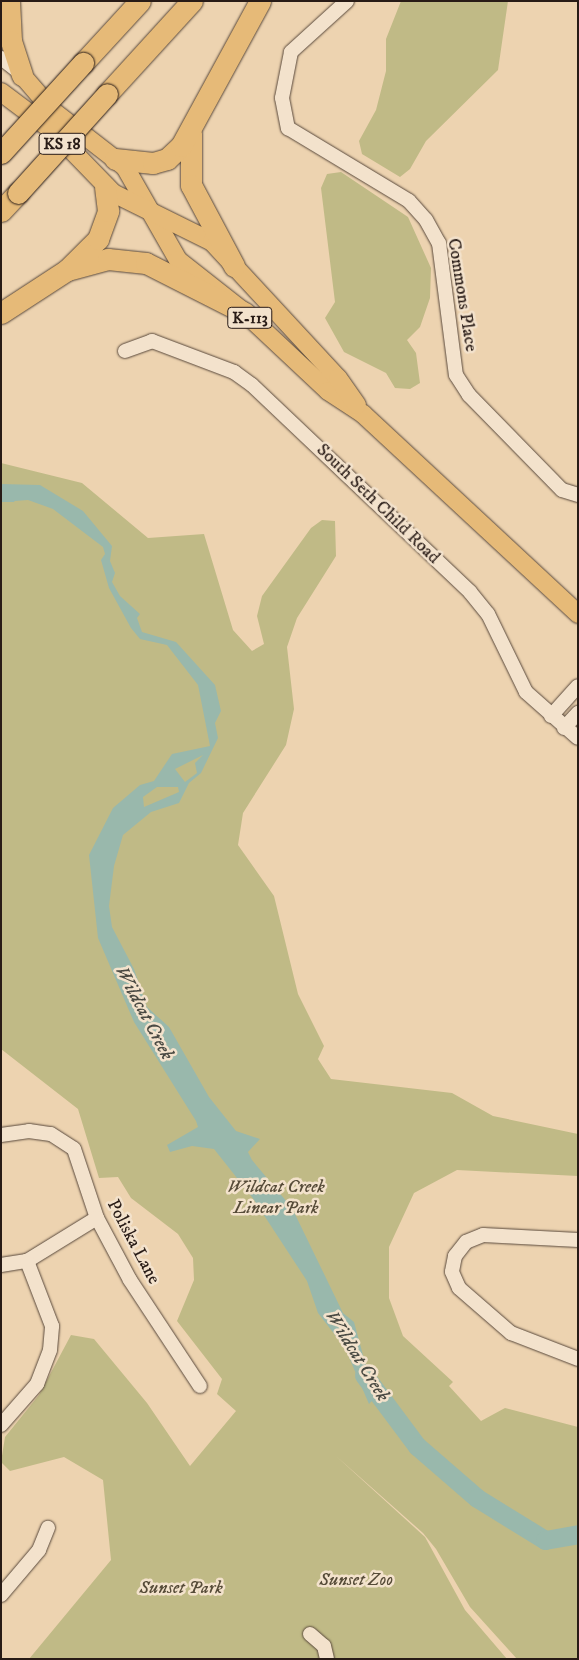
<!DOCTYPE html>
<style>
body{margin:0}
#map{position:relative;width:579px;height:1660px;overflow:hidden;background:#edd3b0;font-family:"IM FELL DW Pica",serif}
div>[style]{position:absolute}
.green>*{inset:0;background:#c0ba86}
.water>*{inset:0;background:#99b8ac}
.river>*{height:19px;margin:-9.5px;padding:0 9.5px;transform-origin:9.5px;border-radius:9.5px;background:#99b8ac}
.roads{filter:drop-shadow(0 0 1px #59493c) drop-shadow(0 0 1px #59493c)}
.minor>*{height:14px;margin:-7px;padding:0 7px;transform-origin:7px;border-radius:7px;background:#f3e2cc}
.major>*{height:18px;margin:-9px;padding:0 9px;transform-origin:9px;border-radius:9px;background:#e6ba78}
.highway>*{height:21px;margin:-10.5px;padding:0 10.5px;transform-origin:10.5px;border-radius:10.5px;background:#e6ba78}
.bridges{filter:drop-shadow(0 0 1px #281b16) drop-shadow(0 0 1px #281b16)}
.highway-bridge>*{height:21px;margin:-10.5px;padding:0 10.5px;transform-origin:10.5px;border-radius:10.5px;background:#e6ba78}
span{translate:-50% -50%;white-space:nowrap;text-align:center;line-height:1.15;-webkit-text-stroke:5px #f3e2cc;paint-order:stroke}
.shield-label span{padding:1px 4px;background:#f3e2cc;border:1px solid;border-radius:4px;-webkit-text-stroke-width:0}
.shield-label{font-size:16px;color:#281b16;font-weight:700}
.street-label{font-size:18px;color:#281b16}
.park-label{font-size:18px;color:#564b38;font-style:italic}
.water-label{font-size:19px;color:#4a4a43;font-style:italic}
.frame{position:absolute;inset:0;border:2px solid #281b16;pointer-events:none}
</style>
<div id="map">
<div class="green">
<i style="clip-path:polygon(401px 1px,508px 1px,498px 70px,426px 141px,410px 169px,400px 177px,362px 154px,359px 141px,376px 110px,386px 71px,386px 39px)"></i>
<i style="clip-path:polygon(341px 172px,408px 217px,431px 268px,430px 298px,420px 327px,407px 340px,416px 353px,420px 383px,410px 389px,395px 388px,386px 373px,344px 352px,325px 318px,335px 302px,321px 188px,327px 174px)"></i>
<i style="clip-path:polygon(1px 463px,82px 483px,148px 538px,204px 534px,233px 630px,252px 651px,264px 644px,257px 616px,262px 596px,311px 528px,322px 520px,335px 521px,336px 556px,297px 618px,287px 647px,294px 709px,286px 745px,243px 813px,238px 845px,274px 896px,298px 994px,324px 1046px,318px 1059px,331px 1079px,452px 1093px,493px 1116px,578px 1134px,578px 1176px,457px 1170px,414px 1193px,389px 1247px,389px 1298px,403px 1336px,453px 1382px,449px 1386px,481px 1421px,505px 1408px,578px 1427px,578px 1659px,517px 1659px,470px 1607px,436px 1549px,423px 1533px,336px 1456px,425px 1537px,465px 1610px,507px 1659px,29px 1659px,111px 1560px,103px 1480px,64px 1457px,10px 1471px,1px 1462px,5px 1437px,39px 1395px,71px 1335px,94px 1339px,147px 1403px,190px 1466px,236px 1411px,217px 1394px,222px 1379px,177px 1321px,194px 1280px,193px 1258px,178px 1234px,131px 1198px,118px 1177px,99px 1178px,78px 1109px,1px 1049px)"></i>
</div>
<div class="water">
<i style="clip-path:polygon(evenodd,1px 484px,40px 485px,83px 511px,112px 546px,110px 561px,115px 573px,112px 582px,120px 596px,140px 614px,137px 618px,142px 632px,176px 642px,215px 685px,221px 711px,215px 723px,218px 738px,201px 773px,189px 783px,179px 803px,151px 812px,123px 835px,114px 866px,109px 906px,112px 927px,134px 969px,147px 1007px,169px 1027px,209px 1097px,236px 1131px,260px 1139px,248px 1152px,252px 1160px,292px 1208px,343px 1313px,354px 1322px,366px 1366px,382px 1390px,369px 1404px,345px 1348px,318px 1313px,307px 1281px,252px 1197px,214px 1149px,192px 1146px,170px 1152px,167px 1145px,198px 1127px,196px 1121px,134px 1022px,98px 938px,89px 855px,113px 808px,140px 785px,154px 781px,172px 754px,210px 746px,198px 685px,167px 645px,140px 639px,131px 628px,109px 588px,101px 560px,105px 554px,103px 547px,53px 509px,28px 500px,1px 502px,1px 484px,203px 755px,195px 763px,197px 773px,185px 782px,175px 769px,203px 755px,1px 484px,157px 787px,178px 787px,179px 792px,144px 807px,143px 797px,157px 787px)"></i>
</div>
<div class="river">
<i style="left:364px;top:1375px;width:89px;rotate:53.3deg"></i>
<i style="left:417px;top:1446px;width:79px;rotate:40.9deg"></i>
<i style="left:477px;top:1498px;width:80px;rotate:31.7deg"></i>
<i style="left:545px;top:1540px;width:34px;rotate:-10deg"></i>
</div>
<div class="roads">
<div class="minor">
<i style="left:347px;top:1px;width:76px;rotate:137.7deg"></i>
<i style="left:291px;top:52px;width:47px;rotate:101.1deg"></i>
<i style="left:282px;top:98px;width:31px;rotate:79deg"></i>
<i style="left:288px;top:128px;width:141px;rotate:31.1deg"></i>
<i style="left:409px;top:201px;width:25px;rotate:48deg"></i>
<i style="left:426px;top:220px;width:26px;rotate:61deg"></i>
<i style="left:439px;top:243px;width:133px;rotate:82.7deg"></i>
<i style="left:456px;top:375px;width:24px;rotate:57deg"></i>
<i style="left:469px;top:395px;width:133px;rotate:45.6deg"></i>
<i style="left:562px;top:490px;width:17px;rotate:17deg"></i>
<i style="left:1px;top:58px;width:24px;rotate:38deg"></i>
<i style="left:125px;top:351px;width:29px;rotate:-20deg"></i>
<i style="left:152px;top:341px;width:88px;rotate:20.7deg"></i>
<i style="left:234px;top:372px;width:22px;rotate:36deg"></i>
<i style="left:252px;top:385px;width:301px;rotate:43.5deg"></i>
<i style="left:470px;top:592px;width:28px;rotate:51deg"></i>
<i style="left:488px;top:614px;width:87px;rotate:64deg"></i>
<i style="left:526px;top:692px;width:69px;rotate:41.5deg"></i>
<i style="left:551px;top:716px;width:40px;rotate:-48deg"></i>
<i style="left:564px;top:728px;width:21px;rotate:-47deg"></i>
<i style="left:1px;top:1135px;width:28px;rotate:-8deg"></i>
<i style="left:29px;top:1131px;width:22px;rotate:8deg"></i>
<i style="left:51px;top:1134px;width:27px;rotate:33deg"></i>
<i style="left:74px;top:1149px;width:73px;rotate:71.6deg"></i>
<i style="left:97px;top:1218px;width:70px;rotate:62deg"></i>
<i style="left:130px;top:1280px;width:127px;rotate:56.6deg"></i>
<i style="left:578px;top:1240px;width:95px;rotate:-177deg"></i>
<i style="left:483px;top:1235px;width:18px;rotate:158deg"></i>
<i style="left:466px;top:1242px;width:18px;rotate:128deg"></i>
<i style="left:455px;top:1256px;width:16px;rotate:101deg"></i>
<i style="left:452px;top:1272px;width:17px;rotate:66deg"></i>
<i style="left:459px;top:1288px;width:69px;rotate:40.9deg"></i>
<i style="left:511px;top:1333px;width:72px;rotate:21.2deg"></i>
<i style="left:1px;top:1265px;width:26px;rotate:-9deg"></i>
<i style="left:27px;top:1261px;width:82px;rotate:-31.6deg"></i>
<i style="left:1px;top:1425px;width:55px;rotate:-48.7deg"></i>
<i style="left:37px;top:1384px;width:36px;rotate:-69deg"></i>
<i style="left:50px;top:1350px;width:24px;rotate:-85deg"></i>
<i style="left:52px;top:1326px;width:70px;rotate:-111deg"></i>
<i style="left:1px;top:1595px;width:59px;rotate:-49.8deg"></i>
<i style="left:39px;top:1550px;width:24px;rotate:-68deg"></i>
<i style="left:310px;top:1634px;width:18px;rotate:41deg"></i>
<i style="left:324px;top:1646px;width:13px;rotate:77deg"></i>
</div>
<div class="major">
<i style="left:22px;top:75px;width:48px;rotate:49.3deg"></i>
<i style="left:53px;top:111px;width:91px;rotate:37.9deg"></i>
<i style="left:125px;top:167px;width:107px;rotate:60.3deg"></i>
<i style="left:178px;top:260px;width:85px;rotate:38.3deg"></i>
<i style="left:245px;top:313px;width:114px;rotate:43.2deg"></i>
<i style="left:328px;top:391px;width:42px;rotate:33.3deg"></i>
<i style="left:363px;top:414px;width:294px;rotate:42.9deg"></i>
<i style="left:1px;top:92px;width:65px;rotate:36.9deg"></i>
<i style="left:53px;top:131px;width:86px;rotate:45.9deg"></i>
<i style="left:113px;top:193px;width:110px;rotate:26.3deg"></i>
<i style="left:212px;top:242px;width:185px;rotate:47.2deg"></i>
<i style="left:338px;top:378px;width:33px;rotate:55deg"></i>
</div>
<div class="highway">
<i style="left:9px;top:1px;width:40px;rotate:87.1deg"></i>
<i style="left:11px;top:41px;width:36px;rotate:72deg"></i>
<i style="left:83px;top:63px;width:84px;rotate:-47.4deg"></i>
<i style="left:107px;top:94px;width:126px;rotate:-47.6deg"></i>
<i style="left:191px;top:133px;width:52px;rotate:90deg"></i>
<i style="left:191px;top:185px;width:92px;rotate:62deg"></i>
<i style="left:115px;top:159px;width:38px;rotate:6deg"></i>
<i style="left:153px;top:163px;width:15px;rotate:-16deg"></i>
<i style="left:167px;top:159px;width:19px;rotate:-43deg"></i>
<i style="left:181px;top:146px;width:165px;rotate:-61.4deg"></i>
<i style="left:1px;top:211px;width:25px;rotate:-47deg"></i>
<i style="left:67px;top:270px;width:42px;rotate:-15deg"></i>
<i style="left:108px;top:259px;width:38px;rotate:6deg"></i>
<i style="left:146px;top:263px;width:111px;rotate:26.8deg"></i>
<i style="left:1px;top:313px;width:79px;rotate:-33.1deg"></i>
<i style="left:67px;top:270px;width:44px;rotate:-45deg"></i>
<i style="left:98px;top:239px;width:30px;rotate:-70deg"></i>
<i style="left:108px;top:211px;width:24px;rotate:-97deg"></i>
</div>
</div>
<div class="bridges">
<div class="highway-bridge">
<i style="left:1px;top:153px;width:122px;rotate:-47.7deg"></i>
<i style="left:18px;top:193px;width:133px;rotate:-48deg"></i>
</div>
</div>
<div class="shield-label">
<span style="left:62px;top:144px">KS 18</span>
<span style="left:250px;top:318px">K-113</span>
</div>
<div class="street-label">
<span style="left:462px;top:295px;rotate:81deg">Commons Place</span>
<span style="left:378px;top:504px;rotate:44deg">South Seth Child Road</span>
<span style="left:133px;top:1242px;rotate:62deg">Poliska Lane</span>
</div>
<div class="park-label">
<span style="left:276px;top:1198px">Wildcat Creek<br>Linear Park</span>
<span style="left:356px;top:1580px">Sunset Zoo</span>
<span style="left:181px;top:1588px">Sunset Park</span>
</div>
<div class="water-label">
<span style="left:144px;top:1013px;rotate:62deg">Wildcat Creek</span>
<span style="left:357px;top:1356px;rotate:58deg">Wildcat Creek</span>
</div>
<div class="frame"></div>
</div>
